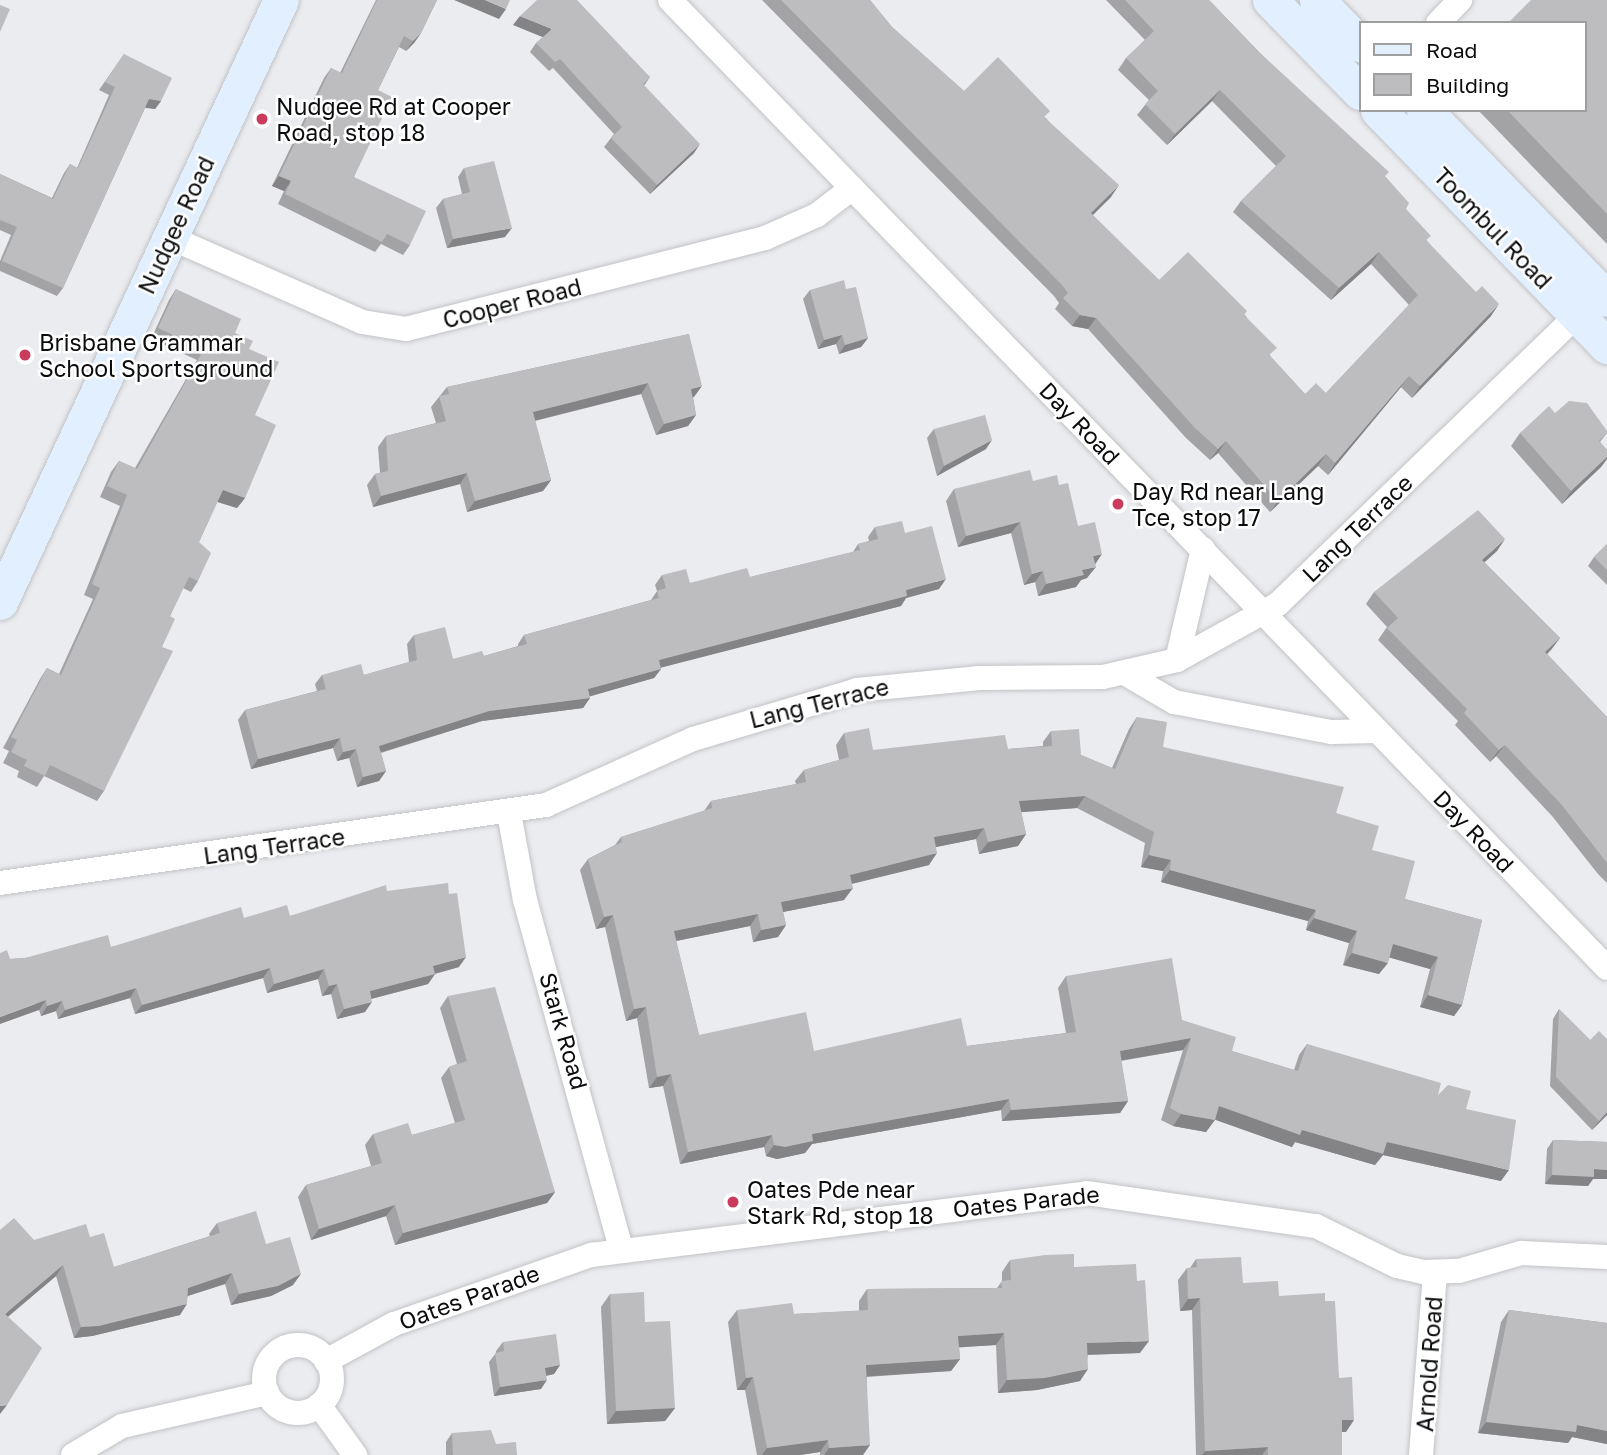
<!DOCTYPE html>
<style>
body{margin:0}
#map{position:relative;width:1607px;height:1455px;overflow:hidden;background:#ebecef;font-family:"Golos Text",sans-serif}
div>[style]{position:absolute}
.roads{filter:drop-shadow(0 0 2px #c2c3c6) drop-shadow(0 0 2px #c2c3c6)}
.minor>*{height:24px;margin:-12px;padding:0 12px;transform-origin:12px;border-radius:12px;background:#fff}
.minor>.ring{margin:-12px;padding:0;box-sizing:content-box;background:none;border:24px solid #fff;border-radius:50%}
.secondary>*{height:35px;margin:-17.5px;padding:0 17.5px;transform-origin:17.5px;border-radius:17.5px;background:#e1effe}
.wall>*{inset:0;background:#a3a3a5}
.shaded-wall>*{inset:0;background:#848486}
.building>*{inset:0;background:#bdbdc0}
.dots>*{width:19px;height:19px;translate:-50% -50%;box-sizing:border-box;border:4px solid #fff;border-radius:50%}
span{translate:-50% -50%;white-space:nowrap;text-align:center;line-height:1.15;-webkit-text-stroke:5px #fff;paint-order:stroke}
.poi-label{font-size:23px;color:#0b0c0d}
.left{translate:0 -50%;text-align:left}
.street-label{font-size:23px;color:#0b0c0d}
.legend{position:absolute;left:1359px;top:21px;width:228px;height:91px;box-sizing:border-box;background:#fff;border:2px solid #9d9e9e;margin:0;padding:9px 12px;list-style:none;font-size:21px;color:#0b0c0d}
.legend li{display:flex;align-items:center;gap:14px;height:35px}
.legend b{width:35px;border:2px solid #9d9e9e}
</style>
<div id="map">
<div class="roads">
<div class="minor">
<i style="left:670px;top:0;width:1347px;rotate:45.93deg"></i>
<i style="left:1438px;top:23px;width:32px;rotate:-46deg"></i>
<i style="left:171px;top:238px;width:209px;rotate:23.7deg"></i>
<i style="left:362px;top:322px;width:45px;rotate:9deg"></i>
<i style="left:406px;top:329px;width:370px;rotate:-14.2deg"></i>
<i style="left:765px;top:238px;width:57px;rotate:-23.9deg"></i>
<i style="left:817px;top:215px;width:44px;rotate:-37.6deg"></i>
<i style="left:1177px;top:660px;width:114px;rotate:-76.8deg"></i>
<i style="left:1126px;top:674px;width:56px;rotate:30.3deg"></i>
<i style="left:1174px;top:702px;width:161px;rotate:10.8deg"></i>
<i style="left:1332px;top:732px;width:45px;rotate:-1.3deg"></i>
<i style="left:509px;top:813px;width:88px;rotate:79.6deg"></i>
<i style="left:525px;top:900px;width:362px;rotate:74.6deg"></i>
<i style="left:0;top:883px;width:552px;rotate:-8.13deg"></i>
<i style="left:546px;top:805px;width:161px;rotate:-24.2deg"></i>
<i style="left:693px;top:739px;width:171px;rotate:-16.6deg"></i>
<i style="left:857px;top:690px;width:123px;rotate:-5.6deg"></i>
<i style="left:979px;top:678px;width:124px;rotate:-0.5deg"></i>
<i style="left:1103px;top:677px;width:76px;rotate:-12.9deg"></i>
<i style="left:1177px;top:660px;width:115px;rotate:-29deg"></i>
<i style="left:1278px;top:604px;width:431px;rotate:-44deg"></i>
<i class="ring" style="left:264px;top:1345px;width:44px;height:44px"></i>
<i style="left:326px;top:1361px;width:77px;rotate:-28.6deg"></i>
<i style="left:394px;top:1324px;width:209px;rotate:-19.3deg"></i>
<i style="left:591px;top:1255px;width:499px;rotate:-7.1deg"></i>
<i style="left:1086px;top:1193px;width:232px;rotate:8.2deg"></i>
<i style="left:1316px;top:1226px;width:90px;rotate:26.3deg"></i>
<i style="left:1397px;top:1266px;width:28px;rotate:13deg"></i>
<i style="left:1424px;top:1272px;width:35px;rotate:-2deg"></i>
<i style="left:1459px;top:1271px;width:65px;rotate:-16.2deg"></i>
<i style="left:1521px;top:1253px;width:86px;rotate:2.7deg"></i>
<i style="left:319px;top:1405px;width:62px;rotate:54.2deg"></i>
<i style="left:73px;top:1455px;width:57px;rotate:-30.6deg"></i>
<i style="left:122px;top:1426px;width:149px;rotate:-12.8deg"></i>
<i style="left:1421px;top:1455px;width:183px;rotate:-85.6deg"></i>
</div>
<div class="secondary">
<i style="left:1270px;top:0;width:129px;rotate:45.6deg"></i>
<i style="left:1317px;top:0;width:62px;rotate:45.7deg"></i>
<i style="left:1378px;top:110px;width:329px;rotate:45.9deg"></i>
<i style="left:1424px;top:110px;width:263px;rotate:45.9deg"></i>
<i style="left:0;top:602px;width:664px;rotate:-64.98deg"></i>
</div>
</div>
<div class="wall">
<i style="clip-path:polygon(376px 0,437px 0,421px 33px,414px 43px,406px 51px,399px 47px,378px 90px,354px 177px,410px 245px,403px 255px,381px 244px,375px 252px,278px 204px,284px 191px,272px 186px,324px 78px,331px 68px,340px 73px)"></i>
<i style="clip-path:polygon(762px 0,870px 0,892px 27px,964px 91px,1046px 118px,1111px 197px,1092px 215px,1159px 280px,1245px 315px,1271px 357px,1305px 394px,1326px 393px,1409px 305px,1371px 264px,1331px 300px,1233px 212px,1241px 201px,1276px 166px,1212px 101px,1167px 145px,1137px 115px,1149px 100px,1118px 70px,1126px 58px,1145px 40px,1106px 0,1209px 0,1259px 52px,1385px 177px,1427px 241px,1491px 316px,1412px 398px,1401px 387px,1328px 475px,1318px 466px,1270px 512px,1218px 453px,1210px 460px,1186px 438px,1088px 329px,1072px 326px,1055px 309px,1059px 303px,1054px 296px)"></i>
<i style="clip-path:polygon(1607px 0,1607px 244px,1478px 110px,1584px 110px)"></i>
<i style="clip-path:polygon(513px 25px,650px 77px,644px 86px,694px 153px,650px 194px,604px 147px,614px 134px,553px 68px,549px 71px,530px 52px,536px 43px,543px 37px)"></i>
<i style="clip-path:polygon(124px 54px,161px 101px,155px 109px,145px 108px,63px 288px,57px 296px,0 271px,0 261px,11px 235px,0 230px,0 174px,52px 198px,64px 173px,70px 164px,77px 168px,109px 95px,99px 90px)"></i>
<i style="clip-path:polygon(464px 168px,505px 237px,447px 248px,436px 208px,443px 199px,462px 194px,458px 177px)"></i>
<i style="clip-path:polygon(176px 289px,235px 333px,249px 349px,255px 415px,245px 498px,237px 508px,217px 502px,199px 542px,198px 581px,191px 592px,183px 588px,170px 616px,162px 647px,104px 791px,97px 801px,44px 776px,37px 787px,17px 777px,19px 771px,3px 763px,9px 751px,3px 748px,40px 679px,47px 668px,59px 674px,93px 599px,84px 595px,120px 506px,100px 497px,111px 472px,119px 461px,135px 468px,197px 360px,151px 339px,169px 300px)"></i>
<i style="clip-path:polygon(846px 289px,868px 338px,861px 347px,839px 354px,836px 344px,818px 349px,803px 299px,810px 290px)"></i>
<i style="clip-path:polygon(689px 334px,694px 397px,693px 397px,696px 415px,688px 426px,656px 435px,641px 394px,535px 421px,551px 480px,543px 491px,467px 512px,460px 484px,373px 507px,367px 485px,375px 474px,380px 473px,378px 447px,386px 436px,436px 423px,431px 407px,447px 387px)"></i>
<i style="clip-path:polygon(1555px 413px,1607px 433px,1600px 442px,1607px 450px,1607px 459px,1601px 467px,1562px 504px,1511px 446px,1520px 433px)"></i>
<i style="clip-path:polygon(934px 429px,986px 449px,937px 476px,927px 438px)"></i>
<i style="clip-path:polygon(1033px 481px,1059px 485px,1078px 526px,1095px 564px,1087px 578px,1081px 580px,1076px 587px,1038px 596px,1035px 582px,1024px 585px,1011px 533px,958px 547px,946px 501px,954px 489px)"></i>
<i style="clip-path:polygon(875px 527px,905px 533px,939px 589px,906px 598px,901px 606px,661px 667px,661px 669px,654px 678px,589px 696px,590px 698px,583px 708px,482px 721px,381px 753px,386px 771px,379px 781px,357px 787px,349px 758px,337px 761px,333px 748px,251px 769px,238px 720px,245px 710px,317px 691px,315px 684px,322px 675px,364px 675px,409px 662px,407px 644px,414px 635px,453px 659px,484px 656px,518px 646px,518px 644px,524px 635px,651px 600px,657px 591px,655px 585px,662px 575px,690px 583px,750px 577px,853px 552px,858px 544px,869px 541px,868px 537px)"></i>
<i style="clip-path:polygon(1607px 544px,1607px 585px,1588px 566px,1594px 557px)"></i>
<i style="clip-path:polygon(1497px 551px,1484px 562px,1560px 638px,1547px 654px,1607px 717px,1607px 883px,1598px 874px,1552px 816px,1496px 756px,1490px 762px,1455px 725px,1458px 721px,1378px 640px,1387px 627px,1366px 604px,1374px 592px)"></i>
<i style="clip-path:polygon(1137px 717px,1163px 747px,1336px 813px,1372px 850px,1405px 899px,1482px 920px,1462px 1005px,1454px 1016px,1420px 1007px,1430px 969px,1389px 957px,1379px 974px,1343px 965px,1349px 943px,1306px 930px,1308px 921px,1161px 882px,1163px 871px,1141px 867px,1145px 843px,1077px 808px,1021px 812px,1026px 834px,1018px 846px,979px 854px,976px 839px,936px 847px,929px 865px,852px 884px,844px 900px,783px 912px,786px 925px,778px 937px,753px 942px,750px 926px,676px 941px,699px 1035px,814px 1051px,967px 1046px,1066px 1033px,1058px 988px,1066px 976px,1182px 1020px,1232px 1051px,1294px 1070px,1299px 1055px,1307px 1044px,1438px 1095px,1466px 1109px,1501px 1181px,1383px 1155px,1375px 1165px,1295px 1142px,1292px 1147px,1215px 1119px,1206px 1132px,1173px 1126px,1161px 1120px,1183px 1050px,1121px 1061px,1128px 1101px,1120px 1113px,1002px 1121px,1001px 1110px,812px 1144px,805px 1153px,777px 1159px,766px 1156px,764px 1147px,680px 1164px,663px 1086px,649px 1088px,637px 1018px,626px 1021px,605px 927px,596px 929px,580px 870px,588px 859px,615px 845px,621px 837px,704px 811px,711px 801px,796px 784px,795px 781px,804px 770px,839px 760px,836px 745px,844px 733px,873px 750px,1008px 749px,1043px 746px,1043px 742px,1051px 731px,1081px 755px,1112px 768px,1129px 729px)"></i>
<i style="clip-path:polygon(387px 891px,459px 967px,435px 974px,428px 984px,371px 999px,365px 1012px,337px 1019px,331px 994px,322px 996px,318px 979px,267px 993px,263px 978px,135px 1014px,130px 998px,58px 1019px,56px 1011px,41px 1016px,39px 1010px,10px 959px,25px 958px,111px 947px,244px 918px,290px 916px)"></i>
<i style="clip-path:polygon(448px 996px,555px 1192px,547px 1203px,395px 1245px,386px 1216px,311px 1240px,298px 1197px,306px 1185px,371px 1166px,365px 1145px,373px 1134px,412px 1135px,455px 1123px,441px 1078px,449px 1067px,457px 1064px,440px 1008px)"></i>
<i style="clip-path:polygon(1559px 1009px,1590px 1040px,1607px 1039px,1607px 1115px,1592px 1130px,1550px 1086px,1553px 1019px)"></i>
<i style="clip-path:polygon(1553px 1140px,1607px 1142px,1607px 1179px,1593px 1179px,1588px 1186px,1545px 1184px,1547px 1149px)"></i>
<i style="clip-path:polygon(217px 1223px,266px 1244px,293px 1285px,271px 1296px,231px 1305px,225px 1284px,188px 1296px,180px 1315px,92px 1336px,74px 1338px,56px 1276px,8px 1317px,0 1230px,34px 1240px,90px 1237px,114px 1267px,210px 1236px,209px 1234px)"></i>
<i style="clip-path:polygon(1196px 1259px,1243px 1283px,1279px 1296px,1325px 1301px,1339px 1378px,1346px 1432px,1342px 1432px,1342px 1455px,1196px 1455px,1192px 1310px,1180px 1311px,1178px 1280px,1187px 1268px,1190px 1268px)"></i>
<i style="clip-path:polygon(1010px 1260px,1074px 1267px,1140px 1353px,1088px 1355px,1080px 1381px,1037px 1390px,998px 1393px,996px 1345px,959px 1347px,960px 1359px,951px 1371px,867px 1377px,863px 1455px,820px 1455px,820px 1452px,800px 1455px,757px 1455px,745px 1390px,737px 1390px,728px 1322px,737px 1310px,794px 1314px,859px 1311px,859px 1301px,867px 1289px,997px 1288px,1002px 1281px,1002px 1272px)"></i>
<i style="clip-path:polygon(610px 1294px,645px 1322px,675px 1408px,665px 1421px,607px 1424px,601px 1307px)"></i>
<i style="clip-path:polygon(1509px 1310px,1607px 1323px,1607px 1444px,1572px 1437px,1568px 1443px,1478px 1433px,1501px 1322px)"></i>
<i style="clip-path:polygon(503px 1342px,560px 1365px,554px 1374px,546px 1376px,541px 1389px,494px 1396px,489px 1362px,496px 1353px,496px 1351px)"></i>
<i style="clip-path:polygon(452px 1433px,496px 1444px,517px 1455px,446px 1455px,446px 1442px)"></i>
</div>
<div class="shaded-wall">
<i style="clip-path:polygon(454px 0,485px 0,506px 9px,499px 19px)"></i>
<i style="clip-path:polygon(520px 16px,552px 29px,545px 38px,513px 25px)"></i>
<i style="clip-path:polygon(421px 33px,414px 43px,406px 51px,413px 41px)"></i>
<i style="clip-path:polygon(1220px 90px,1212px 101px,1167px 145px,1175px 134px)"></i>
<i style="clip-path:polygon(149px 99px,161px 101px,155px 109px,143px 107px)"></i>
<i style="clip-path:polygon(700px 144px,694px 153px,650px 194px,657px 185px)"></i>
<i style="clip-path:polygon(279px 176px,291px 181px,284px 191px,272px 186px)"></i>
<i style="clip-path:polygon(1119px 185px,1111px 197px,1083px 225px,1091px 213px)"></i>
<i style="clip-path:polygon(512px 228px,505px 237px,447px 248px,453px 239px)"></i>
<i style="clip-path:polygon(1379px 252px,1371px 264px,1331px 300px,1339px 288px)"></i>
<i style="clip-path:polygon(1499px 304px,1491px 316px,1412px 398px,1420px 386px)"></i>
<i style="clip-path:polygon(1080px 315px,1096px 318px,1088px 329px,1072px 326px)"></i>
<i style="clip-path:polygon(842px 335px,836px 344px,818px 349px,824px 340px)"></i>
<i style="clip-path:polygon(868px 338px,861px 347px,839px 354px,845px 345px)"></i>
<i style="clip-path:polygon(1409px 376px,1401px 387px,1328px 475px,1335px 463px)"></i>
<i style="clip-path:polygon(648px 383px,641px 394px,525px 423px,533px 412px)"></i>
<i style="clip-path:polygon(702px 386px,694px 397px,684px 400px,691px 389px)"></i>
<i style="clip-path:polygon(696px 415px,688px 426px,656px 435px,664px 424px)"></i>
<i style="clip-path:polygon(992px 440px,986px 449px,937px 476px,944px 466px)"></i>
<i style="clip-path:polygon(1226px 441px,1218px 453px,1210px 460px,1218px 449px)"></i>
<i style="clip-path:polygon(1326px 454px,1318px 466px,1270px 512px,1278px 501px)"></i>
<i style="clip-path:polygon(1607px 457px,1607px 459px,1601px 467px,1562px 504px,1571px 491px)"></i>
<i style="clip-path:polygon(467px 473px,460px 484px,373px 507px,381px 496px)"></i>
<i style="clip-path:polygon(551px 480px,543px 491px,467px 512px,475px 501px)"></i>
<i style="clip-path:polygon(223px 490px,245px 498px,237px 508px,215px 501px)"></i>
<i style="clip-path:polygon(1020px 522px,1011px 533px,958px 547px,966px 536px)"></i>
<i style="clip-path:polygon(1505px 539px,1497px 551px,1474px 572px,1482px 560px)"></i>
<i style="clip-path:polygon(1102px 554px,1094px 566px,1093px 556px)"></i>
<i style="clip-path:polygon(1096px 567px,1087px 578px,1081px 580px,1076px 587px,1038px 596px,1046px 584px,1082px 570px)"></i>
<i style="clip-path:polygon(1043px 571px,1035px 582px,1024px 585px,1032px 574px)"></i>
<i style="clip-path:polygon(946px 579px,939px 589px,906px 598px,901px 606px,652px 670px,659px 660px)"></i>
<i style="clip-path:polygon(1560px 638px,1551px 650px,1537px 664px,1545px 652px)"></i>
<i style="clip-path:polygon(661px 669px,654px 678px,581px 699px,588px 689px)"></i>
<i style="clip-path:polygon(590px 698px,583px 708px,482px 721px,372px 755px,379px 746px,489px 711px)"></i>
<i style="clip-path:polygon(340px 738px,333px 748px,251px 769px,258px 759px)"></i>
<i style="clip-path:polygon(1505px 745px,1496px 756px,1490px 762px,1499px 750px)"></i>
<i style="clip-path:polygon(356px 749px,349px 758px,337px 761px,343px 752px)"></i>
<i style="clip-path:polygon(386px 771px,379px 781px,357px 787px,363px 777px)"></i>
<i style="clip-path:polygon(1085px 796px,1077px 808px,1011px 813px,1019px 801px)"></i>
<i style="clip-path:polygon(984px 828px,976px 839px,926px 849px,934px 837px)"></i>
<i style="clip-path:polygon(1026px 834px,1018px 846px,979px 854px,988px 842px)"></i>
<i style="clip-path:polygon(937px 853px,929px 865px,842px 886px,850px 875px)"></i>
<i style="clip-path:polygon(1149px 855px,1171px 860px,1163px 871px,1141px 867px)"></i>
<i style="clip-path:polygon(1170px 870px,1316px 910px,1308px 921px,1161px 882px)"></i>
<i style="clip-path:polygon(853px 888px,844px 900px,773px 914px,781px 902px)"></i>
<i style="clip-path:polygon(758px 914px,750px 926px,666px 943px,674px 931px)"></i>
<i style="clip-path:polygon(613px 915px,605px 927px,596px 929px,604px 917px)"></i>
<i style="clip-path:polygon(1314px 918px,1357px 931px,1349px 943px,1306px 930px)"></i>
<i style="clip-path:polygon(786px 925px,778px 937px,753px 942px,761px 930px)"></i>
<i style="clip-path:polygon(1393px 944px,1438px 957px,1430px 969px,1384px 956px)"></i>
<i style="clip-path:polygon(1352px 953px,1388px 963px,1379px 974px,1343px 965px)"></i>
<i style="clip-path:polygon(466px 957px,459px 967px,426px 976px,433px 966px)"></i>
<i style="clip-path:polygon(270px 968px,263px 978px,135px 1014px,142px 1005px)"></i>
<i style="clip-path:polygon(324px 969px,318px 979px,267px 993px,274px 984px)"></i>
<i style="clip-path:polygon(435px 974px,428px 984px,363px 1001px,370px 991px)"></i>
<i style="clip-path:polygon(337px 984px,331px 994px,322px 996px,329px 986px)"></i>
<i style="clip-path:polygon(136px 988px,130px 998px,58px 1019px,65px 1010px)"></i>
<i style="clip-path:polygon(1428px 995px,1462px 1005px,1454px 1016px,1420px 1007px)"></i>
<i style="clip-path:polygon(46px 1000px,39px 1010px,0 1024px,0 1017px)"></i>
<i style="clip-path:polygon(62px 1001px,56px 1011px,41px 1016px,47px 1006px)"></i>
<i style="clip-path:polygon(372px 1002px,365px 1012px,337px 1019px,344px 1009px)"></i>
<i style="clip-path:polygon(646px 1007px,637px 1018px,626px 1021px,634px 1009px)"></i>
<i style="clip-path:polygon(1191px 1038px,1183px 1050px,1111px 1062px,1120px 1051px)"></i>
<i style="clip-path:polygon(671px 1074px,663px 1086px,649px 1088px,657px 1077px)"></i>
<i style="clip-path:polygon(1009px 1099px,1001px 1110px,812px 1144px,805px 1153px,777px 1159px,766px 1156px,774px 1145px,812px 1134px)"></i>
<i style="clip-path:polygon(1128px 1101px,1120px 1113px,1002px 1121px,1011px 1110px)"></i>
<i style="clip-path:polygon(1219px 1106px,1302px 1130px,1387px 1142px,1509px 1170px,1501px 1181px,1383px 1155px,1375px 1165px,1295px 1142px,1292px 1147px,1210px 1118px)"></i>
<i style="clip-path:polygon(1607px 1112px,1607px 1115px,1592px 1130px,1599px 1121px)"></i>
<i style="clip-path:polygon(1181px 1114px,1215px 1120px,1206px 1132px,1173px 1126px)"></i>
<i style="clip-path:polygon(772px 1135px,764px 1147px,680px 1164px,688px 1152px)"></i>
<i style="clip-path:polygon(1594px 1169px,1607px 1170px,1607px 1179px,1593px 1179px,1588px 1186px,1545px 1184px,1552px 1175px)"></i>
<i style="clip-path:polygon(555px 1192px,547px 1203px,395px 1245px,403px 1233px)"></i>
<i style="clip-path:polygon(395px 1205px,386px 1216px,311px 1240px,319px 1229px)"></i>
<i style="clip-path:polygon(63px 1265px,56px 1276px,0 1323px,5px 1314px)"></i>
<i style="clip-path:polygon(232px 1273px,225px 1284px,181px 1298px,188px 1288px)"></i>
<i style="clip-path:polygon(301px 1274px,293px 1285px,271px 1296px,231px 1305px,239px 1294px)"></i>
<i style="clip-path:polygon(1200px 1298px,1192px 1310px,1180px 1311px,1188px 1299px)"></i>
<i style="clip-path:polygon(187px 1304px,180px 1315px,92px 1336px,74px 1338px,81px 1327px)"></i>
<i style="clip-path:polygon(1004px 1333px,996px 1345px,950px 1348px,958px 1336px)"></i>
<i style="clip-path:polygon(1149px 1341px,1140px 1353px,1078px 1355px,1087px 1343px)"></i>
<i style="clip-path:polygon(960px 1359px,951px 1371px,857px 1377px,866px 1365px)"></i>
<i style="clip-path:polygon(560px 1365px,554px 1374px,539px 1377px,545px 1368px)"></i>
<i style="clip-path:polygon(1088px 1369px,1080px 1381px,1037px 1390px,998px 1393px,1007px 1380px)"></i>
<i style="clip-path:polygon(753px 1377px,745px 1390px,737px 1390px,746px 1378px)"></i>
<i style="clip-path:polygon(547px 1380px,541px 1389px,494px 1396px,500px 1387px)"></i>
<i style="clip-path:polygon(7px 1405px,0 1414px,0 1406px)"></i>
<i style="clip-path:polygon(675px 1408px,665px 1421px,607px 1424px,616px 1411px)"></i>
<i style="clip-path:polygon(1342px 1420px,1354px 1420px,1346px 1432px,1333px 1432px)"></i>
<i style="clip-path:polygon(1486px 1422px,1577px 1425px,1607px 1431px,1607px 1444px,1572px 1437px,1568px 1443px,1478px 1433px)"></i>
<i style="clip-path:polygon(828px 1440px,820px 1452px,800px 1455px,762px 1455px,767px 1448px)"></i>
<i style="clip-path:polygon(870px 1445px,863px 1455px,824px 1455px,829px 1448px)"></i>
<i style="clip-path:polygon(1268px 1447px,1262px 1455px,1202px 1455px,1205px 1451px)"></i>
</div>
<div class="building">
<i style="clip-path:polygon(377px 0,437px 0,421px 33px,413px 41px,404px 36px,378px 90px,392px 97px,354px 177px,426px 211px,410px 245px,387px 234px,382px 242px,285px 194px,291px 181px,279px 176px,331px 68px,342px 73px)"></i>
<i style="clip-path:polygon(485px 0,510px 0,506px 9px)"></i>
<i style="clip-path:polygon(537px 0,577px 0,650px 77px,643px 84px,700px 144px,657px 185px,611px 138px,622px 127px,560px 59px,555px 62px,536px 43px,552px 29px,520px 16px)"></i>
<i style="clip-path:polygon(781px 0,870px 0,892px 27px,964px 91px,998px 57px,1050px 111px,1044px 117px,1119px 185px,1091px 213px,1159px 280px,1188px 252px,1247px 311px,1244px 315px,1277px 348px,1269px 355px,1305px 394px,1316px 383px,1326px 393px,1418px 295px,1379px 252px,1339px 288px,1241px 201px,1286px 156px,1220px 90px,1175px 134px,1145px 104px,1158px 91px,1126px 58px,1154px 31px,1125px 0,1209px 0,1259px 52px,1389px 172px,1385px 176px,1409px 203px,1406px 209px,1431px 236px,1426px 240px,1476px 292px,1482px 286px,1499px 304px,1420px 386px,1409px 376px,1335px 463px,1326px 454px,1278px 501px,1226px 441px,1218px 449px,1194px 427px,1096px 318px,1080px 315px,1063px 298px,1068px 293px,1062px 285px)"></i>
<i style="clip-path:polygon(1531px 0,1607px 0,1607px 214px,1507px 110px,1584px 110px,1584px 23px,1508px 23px)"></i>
<i style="clip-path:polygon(0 5px,10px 9px,0 32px)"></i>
<i style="clip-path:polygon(124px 54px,172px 78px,161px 101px,149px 99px,63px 288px,2px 261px,17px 227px,0 220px,0 174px,53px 199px,70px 164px,78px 168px,115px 87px,105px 82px)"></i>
<i style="clip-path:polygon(494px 161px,512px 228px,453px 239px,443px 199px,470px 192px,464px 168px)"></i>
<i style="clip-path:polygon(844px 280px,846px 289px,856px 287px,868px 338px,845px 345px,842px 335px,824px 340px,810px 290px)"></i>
<i style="clip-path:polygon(176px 289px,241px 319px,235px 333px,253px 341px,249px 349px,279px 362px,255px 415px,276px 425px,245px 498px,223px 490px,199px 542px,211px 553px,198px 581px,189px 577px,170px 616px,175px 619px,162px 647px,173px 651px,104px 791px,50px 765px,45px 776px,24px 766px,27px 760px,11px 752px,17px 740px,11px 737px,47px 668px,61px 675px,100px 588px,92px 584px,127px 495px,107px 486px,119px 461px,137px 469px,204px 349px,158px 328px)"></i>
<i style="clip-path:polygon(689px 334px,702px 386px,691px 389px,696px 415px,664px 424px,648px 383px,533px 412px,551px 480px,475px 501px,467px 473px,381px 496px,375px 474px,388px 471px,386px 436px,446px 421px,439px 396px,449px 394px,447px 387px)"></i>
<i style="clip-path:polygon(1569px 401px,1587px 403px,1607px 431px,1607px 433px,1599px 441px,1607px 450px,1607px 457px,1571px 491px,1520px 433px,1549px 406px,1555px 413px)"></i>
<i style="clip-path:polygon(985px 415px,992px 440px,944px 466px,934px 429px)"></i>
<i style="clip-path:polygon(1030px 470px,1033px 481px,1057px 475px,1059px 485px,1068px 483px,1078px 526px,1095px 522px,1102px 554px,1093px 556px,1096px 567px,1082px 570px,1084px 575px,1046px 584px,1043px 571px,1032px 574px,1020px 522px,966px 536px,954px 489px)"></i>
<i style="clip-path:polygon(1478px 510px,1505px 539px,1482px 560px,1560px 638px,1545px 652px,1607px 717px,1607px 863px,1561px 804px,1505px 745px,1499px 750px,1464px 713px,1467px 709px,1387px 628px,1398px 618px,1374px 592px)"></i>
<i style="clip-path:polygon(902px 521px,905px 533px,932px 526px,946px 579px,906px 590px,907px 596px,659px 660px,661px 669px,588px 689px,590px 698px,489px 711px,379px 746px,386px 771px,363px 777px,356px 749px,343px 752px,340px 738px,258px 759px,245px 710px,326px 689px,322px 675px,361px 664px,364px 675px,417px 660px,414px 635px,445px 627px,453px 659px,482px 651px,484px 656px,527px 644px,524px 635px,659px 598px,657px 591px,666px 588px,662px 575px,686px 569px,690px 583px,747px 568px,750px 577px,860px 550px,858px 544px,878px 539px,875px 527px)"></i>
<i style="clip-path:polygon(1607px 544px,1607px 570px,1594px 557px)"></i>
<i style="clip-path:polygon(1137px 717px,1167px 722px,1163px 747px,1344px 787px,1336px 813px,1379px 826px,1372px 850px,1415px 861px,1405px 899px,1482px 920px,1462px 1005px,1428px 995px,1438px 957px,1393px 944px,1388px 963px,1352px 953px,1357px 931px,1314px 918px,1316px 910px,1170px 870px,1171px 860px,1149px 855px,1154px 832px,1085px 796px,1019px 801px,1026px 834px,988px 842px,984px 828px,934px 837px,937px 853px,850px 875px,853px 888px,781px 902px,786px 925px,761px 930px,758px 914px,674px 931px,699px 1035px,806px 1012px,814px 1051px,961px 1018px,967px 1046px,1076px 1032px,1066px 976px,1172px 958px,1182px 1020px,1236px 1037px,1232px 1051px,1298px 1071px,1307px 1044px,1441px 1083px,1438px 1095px,1448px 1085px,1471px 1091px,1466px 1109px,1516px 1120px,1509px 1170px,1387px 1142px,1383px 1154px,1302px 1130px,1300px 1135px,1219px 1106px,1215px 1120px,1181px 1114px,1170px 1108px,1191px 1038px,1120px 1051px,1128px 1101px,1011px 1110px,1009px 1099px,812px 1134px,813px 1141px,785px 1147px,774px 1145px,772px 1135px,688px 1152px,671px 1074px,657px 1077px,646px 1007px,634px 1009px,613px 915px,604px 917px,588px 859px,622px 842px,621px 837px,712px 808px,711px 801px,806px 782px,804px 770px,849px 757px,844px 733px,869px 728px,873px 750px,1005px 735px,1008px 749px,1052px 746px,1051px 731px,1079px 729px,1081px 755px,1115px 769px)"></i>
<i style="clip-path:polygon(448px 883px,449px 894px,457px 893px,466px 957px,433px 966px,435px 974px,370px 991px,372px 1002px,344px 1009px,337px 984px,329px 986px,324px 969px,274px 984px,270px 968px,142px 1005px,136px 988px,65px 1010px,62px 1001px,47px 1006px,46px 1000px,0 1017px,0 953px,7px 950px,10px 959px,25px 958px,108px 935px,111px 947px,241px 907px,244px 918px,287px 905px,290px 916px,386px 885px,387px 891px)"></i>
<i style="clip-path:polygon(495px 987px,555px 1192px,403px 1233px,395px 1205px,319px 1229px,306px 1185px,382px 1163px,373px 1134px,408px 1123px,412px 1135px,465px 1120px,449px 1067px,467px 1061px,448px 996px)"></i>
<i style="clip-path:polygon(1559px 1009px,1590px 1040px,1599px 1031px,1607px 1039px,1607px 1112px,1599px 1121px,1556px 1077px)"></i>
<i style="clip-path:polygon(1553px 1140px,1607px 1142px,1607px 1170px,1594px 1169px,1594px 1177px,1552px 1175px)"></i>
<i style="clip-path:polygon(256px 1211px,266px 1244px,290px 1237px,301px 1274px,278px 1286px,239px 1294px,232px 1273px,188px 1288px,187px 1304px,99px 1326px,81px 1327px,63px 1265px,5px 1314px,42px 1348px,7px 1405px,0 1406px,0 1230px,14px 1218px,34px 1240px,86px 1224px,90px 1237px,104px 1233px,114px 1267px,220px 1233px,217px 1223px)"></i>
<i style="clip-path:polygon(1074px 1254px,1074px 1267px,1136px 1264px,1137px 1281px,1145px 1280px,1149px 1341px,1087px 1343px,1088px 1369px,1045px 1378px,1007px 1380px,1004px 1333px,958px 1336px,960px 1359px,866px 1365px,870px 1445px,829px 1448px,828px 1440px,767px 1448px,753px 1377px,746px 1378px,737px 1310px,792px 1303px,794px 1314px,868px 1310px,867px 1289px,1002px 1288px,1001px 1281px,1011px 1280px,1010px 1260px,1045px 1255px)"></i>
<i style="clip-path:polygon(1241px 1257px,1243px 1283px,1278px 1281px,1279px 1296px,1325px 1293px,1325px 1301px,1335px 1301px,1339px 1378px,1352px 1377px,1354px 1420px,1342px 1420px,1342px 1455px,1268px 1455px,1268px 1447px,1205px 1451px,1200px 1298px,1188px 1299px,1187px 1268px,1197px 1267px,1196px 1259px)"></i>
<i style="clip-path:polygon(644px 1292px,645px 1322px,670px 1321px,675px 1408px,616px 1411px,610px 1294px)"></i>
<i style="clip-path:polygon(1509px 1310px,1607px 1323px,1607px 1431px,1577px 1425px,1576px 1432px,1486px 1422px)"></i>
<i style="clip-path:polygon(556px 1334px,560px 1365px,545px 1368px,547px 1380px,500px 1387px,495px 1353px,504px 1351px,503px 1342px)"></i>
<i style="clip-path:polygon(491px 1430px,496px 1444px,516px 1442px,517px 1455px,453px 1455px,452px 1433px)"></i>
</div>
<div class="dots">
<i style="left:262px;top:119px;background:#cb3b5c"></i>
<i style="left:25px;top:355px;background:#cb3b5c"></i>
<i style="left:1118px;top:504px;background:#cb3b5c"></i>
<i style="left:733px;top:1202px;background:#cb3b5c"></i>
</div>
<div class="poi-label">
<span class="left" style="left:276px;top:119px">Nudgee Rd at Cooper<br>Road, stop 18</span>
<span class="left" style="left:39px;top:355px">Brisbane Grammar<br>School Sportsground</span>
<span class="left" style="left:1132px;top:504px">Day Rd near Lang<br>Tce, stop 17</span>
<span class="left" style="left:747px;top:1202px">Oates Pde near<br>Stark Rd, stop 18</span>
</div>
<div class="street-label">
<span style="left:176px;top:225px;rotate:-65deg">Nudgee Road</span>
<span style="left:1493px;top:228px;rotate:46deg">Toombul Road</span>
<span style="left:512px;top:303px;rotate:-14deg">Cooper Road</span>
<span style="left:1080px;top:423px;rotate:46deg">Day Road</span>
<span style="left:1357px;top:528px;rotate:-44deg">Lang Terrace</span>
<span style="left:819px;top:703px;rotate:-14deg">Lang Terrace</span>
<span style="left:1474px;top:831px;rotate:46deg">Day Road</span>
<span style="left:274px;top:846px;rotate:-8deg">Lang Terrace</span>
<span style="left:564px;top:1031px;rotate:74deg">Stark Road</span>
<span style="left:1026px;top:1201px;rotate:-6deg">Oates Parade</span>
<span style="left:469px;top:1297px;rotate:-20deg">Oates Parade</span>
<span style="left:1429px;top:1364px;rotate:-86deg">Arnold Road</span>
</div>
<ul class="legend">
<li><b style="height:9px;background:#e1effe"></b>Road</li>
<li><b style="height:19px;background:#bdbdc0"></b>Building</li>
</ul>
</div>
